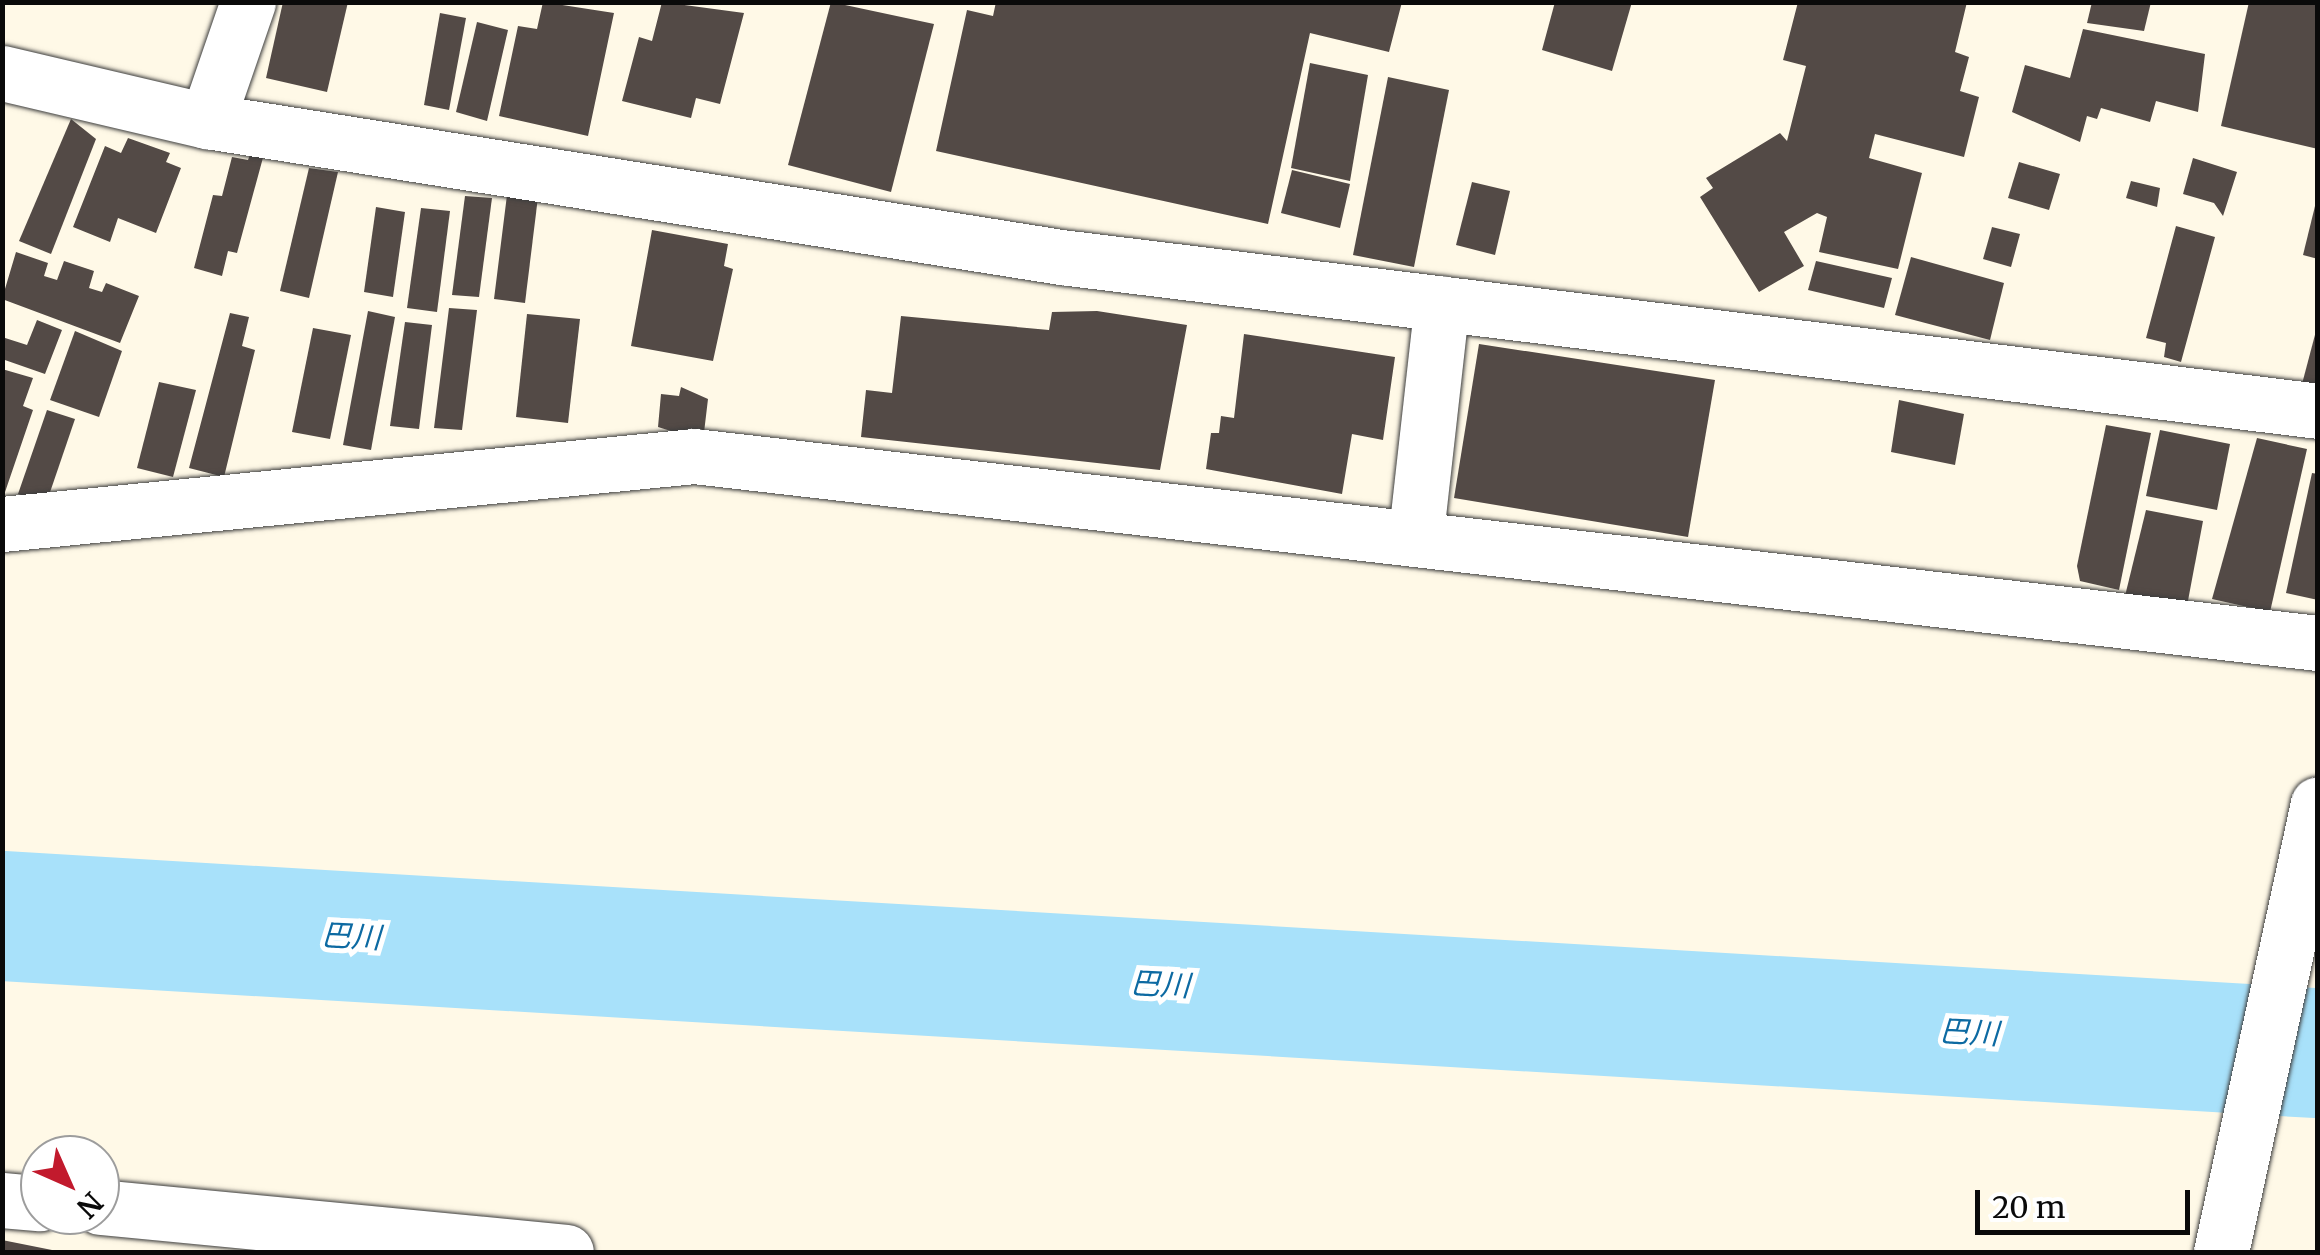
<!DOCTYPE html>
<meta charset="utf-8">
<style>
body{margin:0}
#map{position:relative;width:2320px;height:1255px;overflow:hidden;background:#fff9e7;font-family:Merriweather,"Noto Sans JP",serif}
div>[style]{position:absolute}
.river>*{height:130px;margin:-65px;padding:0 65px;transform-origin:65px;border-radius:65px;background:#a8e1fa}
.building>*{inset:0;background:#534a46}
.roads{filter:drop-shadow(0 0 2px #3d3d3d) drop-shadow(0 0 2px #3d3d3d)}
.minor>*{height:55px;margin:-27.5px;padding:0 27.5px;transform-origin:27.5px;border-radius:27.5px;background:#fff}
span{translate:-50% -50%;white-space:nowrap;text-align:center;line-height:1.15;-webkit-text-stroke:10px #fff;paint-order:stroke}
.water-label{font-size:30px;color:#0d6aa2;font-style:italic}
.frame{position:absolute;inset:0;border:5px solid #0a0a0a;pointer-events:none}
.north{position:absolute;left:20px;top:1135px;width:100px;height:100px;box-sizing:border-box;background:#fff;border:2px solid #9d9d9d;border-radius:50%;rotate:135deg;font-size:28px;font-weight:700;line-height:40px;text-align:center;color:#0a0a0a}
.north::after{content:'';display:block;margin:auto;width:35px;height:45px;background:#c21a2d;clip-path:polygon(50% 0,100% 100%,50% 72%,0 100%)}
.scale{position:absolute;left:1975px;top:1190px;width:215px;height:45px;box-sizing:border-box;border:5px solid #0a0a0a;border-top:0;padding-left:12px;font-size:30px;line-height:35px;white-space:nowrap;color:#0a0a0a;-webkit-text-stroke:8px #fff;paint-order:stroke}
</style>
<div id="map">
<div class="river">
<i style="left:2px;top:916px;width:2320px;rotate:3.39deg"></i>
</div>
<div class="building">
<i style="clip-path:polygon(283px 2px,348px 2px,327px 92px,266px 78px)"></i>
<i style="clip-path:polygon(543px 2px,614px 13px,588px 136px,499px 116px,518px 26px,537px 29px)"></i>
<i style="clip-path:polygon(662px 2px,744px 13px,720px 104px,696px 98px,691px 118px,622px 101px,639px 37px,652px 41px)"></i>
<i style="clip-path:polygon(831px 2px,934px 24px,891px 192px,788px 165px)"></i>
<i style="clip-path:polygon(996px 2px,1402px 2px,1389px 52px,1310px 33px,1268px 224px,936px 151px,967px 10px,993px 16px)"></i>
<i style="clip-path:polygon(1555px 2px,1632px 2px,1612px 71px,1542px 50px)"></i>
<i style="clip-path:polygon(1798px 2px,1967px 2px,1955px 52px,1969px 57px,1960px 91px,1979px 97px,1964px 157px,1875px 134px,1869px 158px,1922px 173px,1898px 269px,1819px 252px,1827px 217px,1817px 213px,1784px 232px,1804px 266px,1759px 292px,1700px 197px,1713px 188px,1706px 178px,1780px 133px,1787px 141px,1806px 66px,1783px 60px)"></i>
<i style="clip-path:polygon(2092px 2px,2151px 2px,2144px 31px,2087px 23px)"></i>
<i style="clip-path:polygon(2249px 2px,2318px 2px,2318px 149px,2221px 126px)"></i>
<i style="clip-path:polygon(440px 13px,466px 18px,449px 110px,424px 105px)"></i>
<i style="clip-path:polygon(477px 22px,508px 30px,487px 121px,456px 112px)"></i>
<i style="clip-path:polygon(2083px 29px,2205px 54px,2198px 112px,2156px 101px,2150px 122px,2101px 108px,2097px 119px,2087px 116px,2080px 142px,2012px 112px,2025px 65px,2070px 78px)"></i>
<i style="clip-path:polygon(1310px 63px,1368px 75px,1350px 181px,1291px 168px)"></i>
<i style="clip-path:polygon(1388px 77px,1449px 90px,1414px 267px,1353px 255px)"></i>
<i style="clip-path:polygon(71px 119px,96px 139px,51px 254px,19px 241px)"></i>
<i style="clip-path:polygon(128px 138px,170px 153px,166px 162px,181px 168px,156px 233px,118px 218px,110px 242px,73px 227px,105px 146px,121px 153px)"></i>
<i style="clip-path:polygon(251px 152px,264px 154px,237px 253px,228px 251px,222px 276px,194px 268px,213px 195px,222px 196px,232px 157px,248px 160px)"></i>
<i style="clip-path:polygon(2193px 158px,2237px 172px,2223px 216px,2214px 203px,2183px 194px)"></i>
<i style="clip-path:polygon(2019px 162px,2060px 174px,2049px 210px,2008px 198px)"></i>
<i style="clip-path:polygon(309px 168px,338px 172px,309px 298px,280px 291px)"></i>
<i style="clip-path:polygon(1292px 170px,1350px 184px,1340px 228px,1281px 213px)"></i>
<i style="clip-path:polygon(2131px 181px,2160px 188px,2157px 207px,2126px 198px)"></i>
<i style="clip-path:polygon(1472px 182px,1510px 191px,1495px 255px,1456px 245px)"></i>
<i style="clip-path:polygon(507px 195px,538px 197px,525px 303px,494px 299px)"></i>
<i style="clip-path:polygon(465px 196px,492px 198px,479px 297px,452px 295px)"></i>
<i style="clip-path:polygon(2316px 202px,2318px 202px,2318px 259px,2303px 255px)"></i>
<i style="clip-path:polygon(376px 207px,405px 212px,393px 297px,364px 292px)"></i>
<i style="clip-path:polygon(421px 208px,450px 211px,437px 312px,407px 308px)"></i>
<i style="clip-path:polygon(2176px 226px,2215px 237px,2181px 362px,2164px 357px,2166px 343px,2146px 338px)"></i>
<i style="clip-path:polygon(1992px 227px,2020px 234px,2011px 267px,1983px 259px)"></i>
<i style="clip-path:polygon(652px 230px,728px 244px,724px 266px,733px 269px,713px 361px,631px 346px)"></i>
<i style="clip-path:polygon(16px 252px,48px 263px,44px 276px,57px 280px,64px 261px,94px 271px,89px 288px,102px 292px,106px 283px,139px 296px,120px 343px,2px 299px)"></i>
<i style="clip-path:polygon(1911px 257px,2004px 283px,1990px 340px,1895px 315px)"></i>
<i style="clip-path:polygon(1816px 261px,1892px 278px,1884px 308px,1808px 290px)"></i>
<i style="clip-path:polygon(449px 308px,477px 310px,462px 430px,434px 428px)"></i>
<i style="clip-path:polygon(368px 311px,395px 317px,371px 450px,343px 445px)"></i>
<i style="clip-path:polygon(1097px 311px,1187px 325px,1160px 470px,861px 437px,866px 390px,892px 393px,901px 316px,1049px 330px,1052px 312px)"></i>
<i style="clip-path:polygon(230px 313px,249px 317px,242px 346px,255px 350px,224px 477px,189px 468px)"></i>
<i style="clip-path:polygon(527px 314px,580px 319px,568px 423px,516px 417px)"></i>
<i style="clip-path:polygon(37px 320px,62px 330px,45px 374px,2px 359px,2px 337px,27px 345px)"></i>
<i style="clip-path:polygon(405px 322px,432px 325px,419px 429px,390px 426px)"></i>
<i style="clip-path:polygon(313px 328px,351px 335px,330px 439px,292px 432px)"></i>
<i style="clip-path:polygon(75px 331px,122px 351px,99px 417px,50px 400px)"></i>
<i style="clip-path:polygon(2316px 331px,2318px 383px,2302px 384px)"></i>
<i style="clip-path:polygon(1244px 334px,1395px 357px,1383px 440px,1352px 434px,1342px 494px,1206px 469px,1211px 433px,1219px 433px,1221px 416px,1234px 418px)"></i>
<i style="clip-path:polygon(1479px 344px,1715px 380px,1688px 537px,1454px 498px)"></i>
<i style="clip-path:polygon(2px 369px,33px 378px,23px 406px,33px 410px,3px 498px)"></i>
<i style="clip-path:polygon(159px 382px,196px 390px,173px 477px,137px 468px)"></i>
<i style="clip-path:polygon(681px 387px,708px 399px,703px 441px,658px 427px,661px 394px,679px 396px)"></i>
<i style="clip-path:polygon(1899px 400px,1964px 414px,1955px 465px,1891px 452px)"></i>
<i style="clip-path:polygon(47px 410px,75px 419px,46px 504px,18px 494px)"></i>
<i style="clip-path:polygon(2106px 425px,2151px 433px,2119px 590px,2080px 581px,2077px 566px)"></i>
<i style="clip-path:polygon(2160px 430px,2230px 444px,2217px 510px,2146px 496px)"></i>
<i style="clip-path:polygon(2257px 438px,2307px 449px,2270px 612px,2212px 599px)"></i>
<i style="clip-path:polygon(2312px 473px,2318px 474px,2318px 600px,2286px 593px)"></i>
<i style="clip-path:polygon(2146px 510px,2203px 521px,2187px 606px,2125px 596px)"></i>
<i style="clip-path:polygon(2px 1240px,57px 1251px,57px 1252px,2px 1252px)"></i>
</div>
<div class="roads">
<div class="minor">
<i style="left:2px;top:73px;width:211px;rotate:13.2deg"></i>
<i style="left:207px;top:121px;width:865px;rotate:9.05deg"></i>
<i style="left:1061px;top:257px;width:1266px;rotate:6.98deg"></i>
<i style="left:207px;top:121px;width:126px;rotate:-71deg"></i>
<i style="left:2px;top:524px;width:695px;rotate:-5.61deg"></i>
<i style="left:694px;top:456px;width:1635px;rotate:6.57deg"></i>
<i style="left:1416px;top:533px;width:231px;rotate:-83.6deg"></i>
<i style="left:2px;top:1200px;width:38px;rotate:5deg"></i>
<i style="left:100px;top:1207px;width:468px;rotate:5.5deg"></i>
<i style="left:2221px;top:1252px;width:458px;rotate:-77.8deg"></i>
</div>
</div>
<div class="water-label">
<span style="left:351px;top:936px;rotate:3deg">巴川</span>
<span style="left:1160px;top:984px;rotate:3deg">巴川</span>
<span style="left:1969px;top:1032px;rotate:3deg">巴川</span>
</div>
<div class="frame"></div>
<div class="north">N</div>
<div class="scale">20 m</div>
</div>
